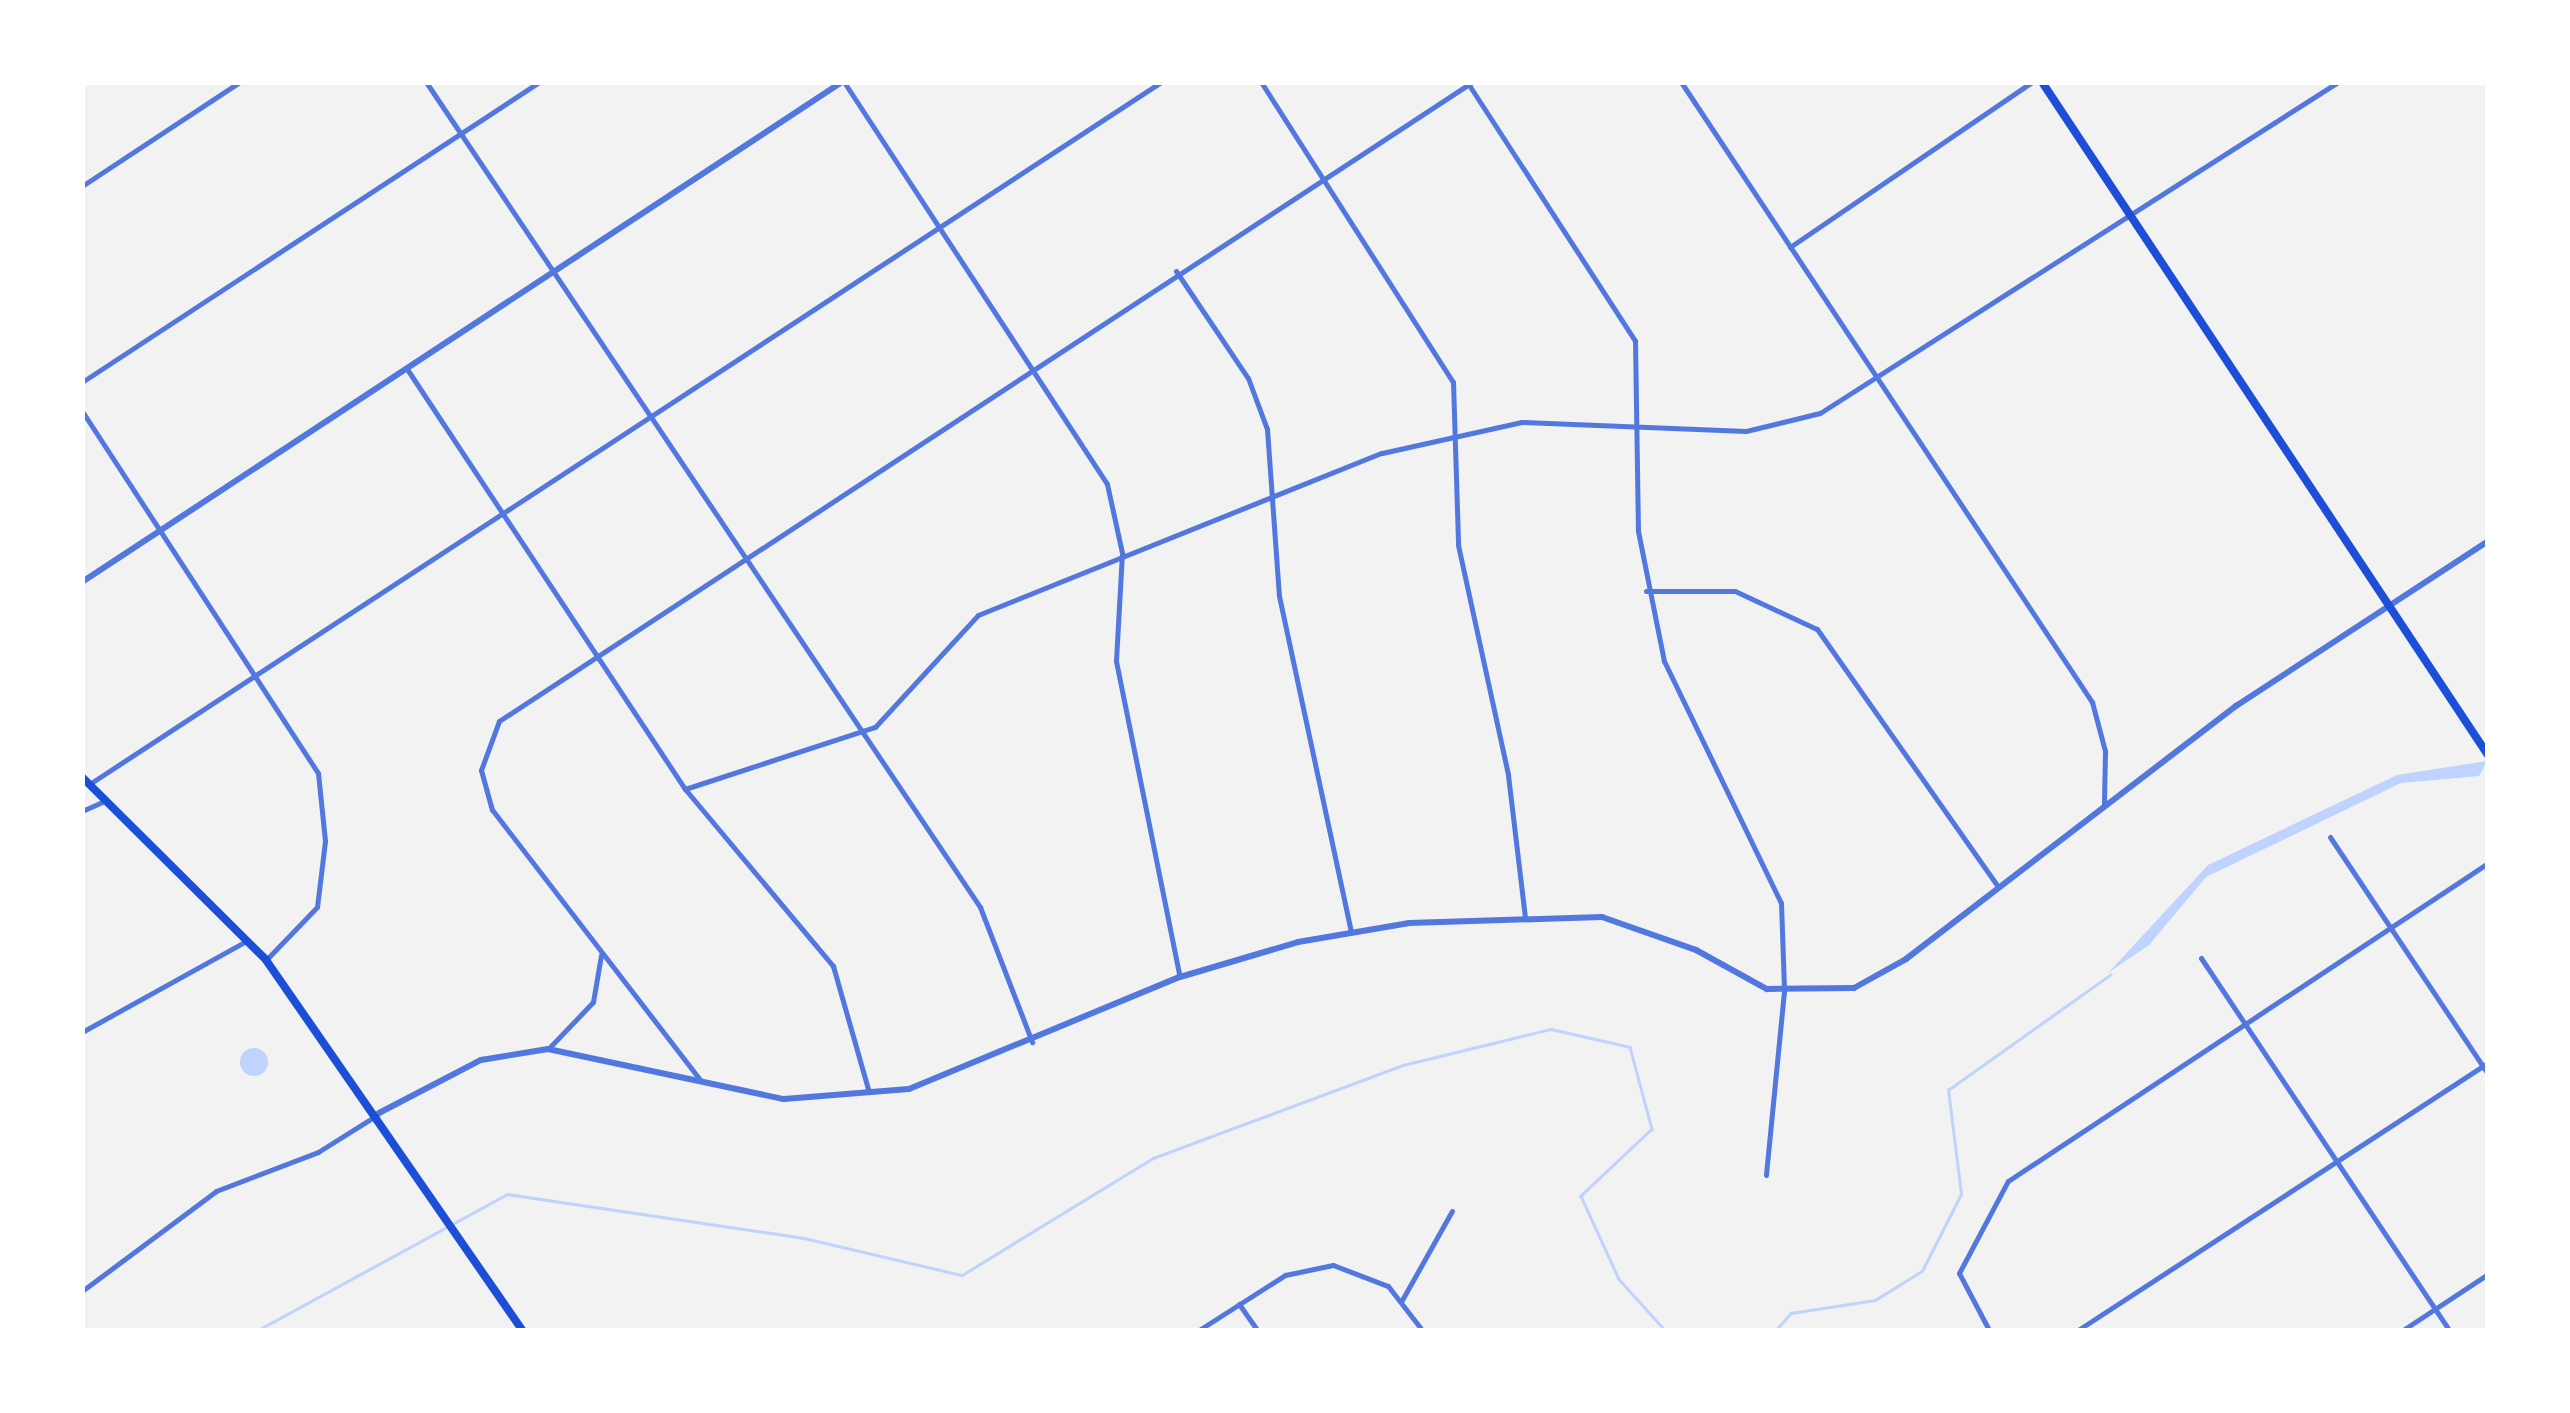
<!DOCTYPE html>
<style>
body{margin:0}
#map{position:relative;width:2570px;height:1413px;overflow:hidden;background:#f2f2f2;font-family:Helvetica,sans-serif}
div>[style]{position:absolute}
.water>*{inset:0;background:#bfd3fe}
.round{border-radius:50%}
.stream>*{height:2.5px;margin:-1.25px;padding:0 1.25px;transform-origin:1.25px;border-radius:1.25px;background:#bfd3fe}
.minor>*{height:5px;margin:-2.5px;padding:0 2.5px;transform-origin:2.5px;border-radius:2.5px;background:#5277de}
.tertiary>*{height:6px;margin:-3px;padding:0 3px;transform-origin:3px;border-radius:3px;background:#5277de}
.secondary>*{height:8px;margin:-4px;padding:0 4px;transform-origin:4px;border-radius:4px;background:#1d4ed8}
span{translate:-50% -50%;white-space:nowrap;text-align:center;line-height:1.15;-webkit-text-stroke:10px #fff;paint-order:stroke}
.frame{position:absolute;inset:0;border:85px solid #fff;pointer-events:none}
</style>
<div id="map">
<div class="water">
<i style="clip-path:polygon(2487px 761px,2479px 776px,2401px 783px,2206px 877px,2149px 945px,2108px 973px,2208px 865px,2397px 775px)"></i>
<i class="round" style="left:240px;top:1048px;width:28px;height:28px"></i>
</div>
<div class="stream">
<i style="left:258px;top:1330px;width:284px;rotate:-28.6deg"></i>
<i style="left:507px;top:1194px;width:300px;rotate:8.4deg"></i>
<i style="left:804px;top:1238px;width:162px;rotate:13.2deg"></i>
<i style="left:962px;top:1275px;width:224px;rotate:-31.5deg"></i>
<i style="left:1153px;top:1158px;width:267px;rotate:-20.4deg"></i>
<i style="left:1403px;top:1065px;width:152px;rotate:-13.7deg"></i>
<i style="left:1551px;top:1029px;width:81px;rotate:12.8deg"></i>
<i style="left:1630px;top:1047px;width:85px;rotate:75deg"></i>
<i style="left:1652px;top:1129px;width:98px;rotate:136.7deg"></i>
<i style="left:1581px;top:1196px;width:91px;rotate:65.4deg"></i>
<i style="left:1619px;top:1279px;width:69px;rotate:48deg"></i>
<i style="left:1776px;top:1330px;width:23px;rotate:-49deg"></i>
<i style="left:1791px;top:1313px;width:85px;rotate:-8.8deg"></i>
<i style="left:1875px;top:1300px;width:55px;rotate:-31.7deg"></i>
<i style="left:1922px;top:1271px;width:86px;rotate:-63.1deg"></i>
<i style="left:1961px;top:1194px;width:105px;rotate:-97.1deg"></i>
<i style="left:1948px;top:1090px;width:199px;rotate:-35.4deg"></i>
</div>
<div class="minor">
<i style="left:426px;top:82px;width:994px;rotate:56.12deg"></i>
<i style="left:980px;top:907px;width:145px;rotate:68.9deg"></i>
<i style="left:844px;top:82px;width:480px;rotate:56.8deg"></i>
<i style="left:1107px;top:484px;width:71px;rotate:77.7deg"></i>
<i style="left:1122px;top:553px;width:108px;rotate:93.2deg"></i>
<i style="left:1116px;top:661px;width:322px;rotate:78.6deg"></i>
<i style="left:1261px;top:82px;width:356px;rotate:57.4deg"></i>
<i style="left:1453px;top:382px;width:163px;rotate:88.2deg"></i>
<i style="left:1458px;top:545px;width:235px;rotate:77.7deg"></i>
<i style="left:1508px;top:775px;width:143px;rotate:83.2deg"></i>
<i style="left:1681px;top:82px;width:744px;rotate:56.46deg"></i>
<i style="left:2092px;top:702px;width:51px;rotate:75.1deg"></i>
<i style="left:2105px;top:751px;width:54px;rotate:91.1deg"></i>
<i style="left:1469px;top:85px;width:305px;rotate:57deg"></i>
<i style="left:1635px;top:341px;width:190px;rotate:89.1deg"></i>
<i style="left:1638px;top:531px;width:133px;rotate:78.7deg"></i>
<i style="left:1664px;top:661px;width:269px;rotate:64.2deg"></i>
<i style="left:1781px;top:903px;width:88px;rotate:88deg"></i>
<i style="left:1784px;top:991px;width:185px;rotate:95.6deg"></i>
<i style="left:82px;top:186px;width:189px;rotate:-33.4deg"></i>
<i style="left:1790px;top:247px;width:293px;rotate:-34.3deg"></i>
<i style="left:1176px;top:271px;width:129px;rotate:56.1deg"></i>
<i style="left:1248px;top:378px;width:54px;rotate:69.6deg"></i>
<i style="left:1267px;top:429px;width:167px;rotate:85.9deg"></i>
<i style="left:1279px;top:596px;width:343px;rotate:77.9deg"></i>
<i style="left:407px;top:369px;width:504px;rotate:56.5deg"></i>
<i style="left:685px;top:789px;width:231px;rotate:50.1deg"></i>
<i style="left:833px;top:966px;width:131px;rotate:74.1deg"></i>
<i style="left:82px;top:382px;width:547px;rotate:-33.28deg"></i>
<i style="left:82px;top:411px;width:432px;rotate:56.9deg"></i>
<i style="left:318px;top:773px;width:68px;rotate:84.1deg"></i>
<i style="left:325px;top:841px;width:66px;rotate:96.9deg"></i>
<i style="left:317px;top:907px;width:74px;rotate:133.9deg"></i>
<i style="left:1646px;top:591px;width:89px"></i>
<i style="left:1735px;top:591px;width:90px;rotate:24.9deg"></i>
<i style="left:1817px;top:629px;width:315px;rotate:54.9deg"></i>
<i style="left:91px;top:783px;width:1279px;rotate:-33.23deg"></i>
<i style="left:685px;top:789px;width:200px;rotate:-18.1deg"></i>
<i style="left:875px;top:727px;width:152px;rotate:-47.4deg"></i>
<i style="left:978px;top:615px;width:435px;rotate:-21.9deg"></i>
<i style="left:1382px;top:453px;width:143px;rotate:-12.5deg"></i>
<i style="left:1522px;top:422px;width:224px;rotate:2.3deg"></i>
<i style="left:1746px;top:431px;width:76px;rotate:-13.7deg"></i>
<i style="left:1820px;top:413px;width:615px;rotate:-32.58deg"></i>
<i style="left:82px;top:811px;width:27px;rotate:-24deg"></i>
<i style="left:2330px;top:837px;width:285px;rotate:56.3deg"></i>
<i style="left:2201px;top:958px;width:447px;rotate:56.3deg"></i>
<i style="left:82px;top:1032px;width:188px;rotate:-29deg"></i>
<i style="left:548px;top:1049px;width:65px;rotate:-46.2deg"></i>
<i style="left:593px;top:1002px;width:48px;rotate:-80.3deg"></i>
<i style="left:701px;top:1081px;width:342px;rotate:-127.6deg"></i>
<i style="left:492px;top:810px;width:41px;rotate:-105.4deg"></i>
<i style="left:481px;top:770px;width:52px;rotate:-69.8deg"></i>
<i style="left:499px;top:721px;width:1164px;rotate:-33.29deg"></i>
<i style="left:82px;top:1291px;width:167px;rotate:-36.7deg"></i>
<i style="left:216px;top:1191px;width:109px;rotate:-20.9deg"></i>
<i style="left:318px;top:1152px;width:70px;rotate:-32.1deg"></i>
<i style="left:1402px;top:1300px;width:102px;rotate:-60.7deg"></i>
<i style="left:1239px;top:1304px;width:32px;rotate:55deg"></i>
<i style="left:1199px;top:1330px;width:102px;rotate:-32.6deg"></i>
<i style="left:1285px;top:1275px;width:49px;rotate:-11.8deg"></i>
<i style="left:1333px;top:1265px;width:59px;rotate:20.9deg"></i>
<i style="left:1388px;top:1286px;width:56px;rotate:52.3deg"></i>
<i style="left:1989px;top:1330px;width:64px;rotate:-117.8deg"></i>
<i style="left:1959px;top:1273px;width:104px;rotate:-62deg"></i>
<i style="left:2008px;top:1181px;width:576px;rotate:-33.52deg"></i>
<i style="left:2078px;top:1330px;width:489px;rotate:-33.1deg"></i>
<i style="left:2403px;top:1330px;width:102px;rotate:-33.4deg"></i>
</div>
<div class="tertiary">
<i style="left:82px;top:582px;width:910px;rotate:-33.34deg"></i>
<i style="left:379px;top:1113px;width:115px;rotate:-27.5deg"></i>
<i style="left:481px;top:1060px;width:68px;rotate:-9.3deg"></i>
<i style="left:548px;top:1049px;width:241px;rotate:12deg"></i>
<i style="left:784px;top:1099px;width:125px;rotate:-4.6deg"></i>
<i style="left:909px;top:1089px;width:293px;rotate:-22.5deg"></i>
<i style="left:1180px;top:977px;width:123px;rotate:-16.5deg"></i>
<i style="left:1298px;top:942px;width:113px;rotate:-9.7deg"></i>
<i style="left:1409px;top:923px;width:193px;rotate:-1.8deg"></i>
<i style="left:1602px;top:917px;width:100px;rotate:19.3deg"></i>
<i style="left:1696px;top:950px;width:81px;rotate:28.8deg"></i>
<i style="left:1767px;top:989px;width:87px;rotate:-0.7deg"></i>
<i style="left:1854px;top:988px;width:60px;rotate:-29.1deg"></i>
<i style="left:1906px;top:959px;width:416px;rotate:-37.5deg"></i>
<i style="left:2236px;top:706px;width:301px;rotate:-33.2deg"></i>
</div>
<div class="secondary">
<i style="left:2042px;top:82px;width:807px;rotate:56.47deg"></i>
<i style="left:82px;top:777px;width:260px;rotate:44.8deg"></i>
<i style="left:266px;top:960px;width:450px;rotate:55.3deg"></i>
</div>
<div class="frame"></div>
</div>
